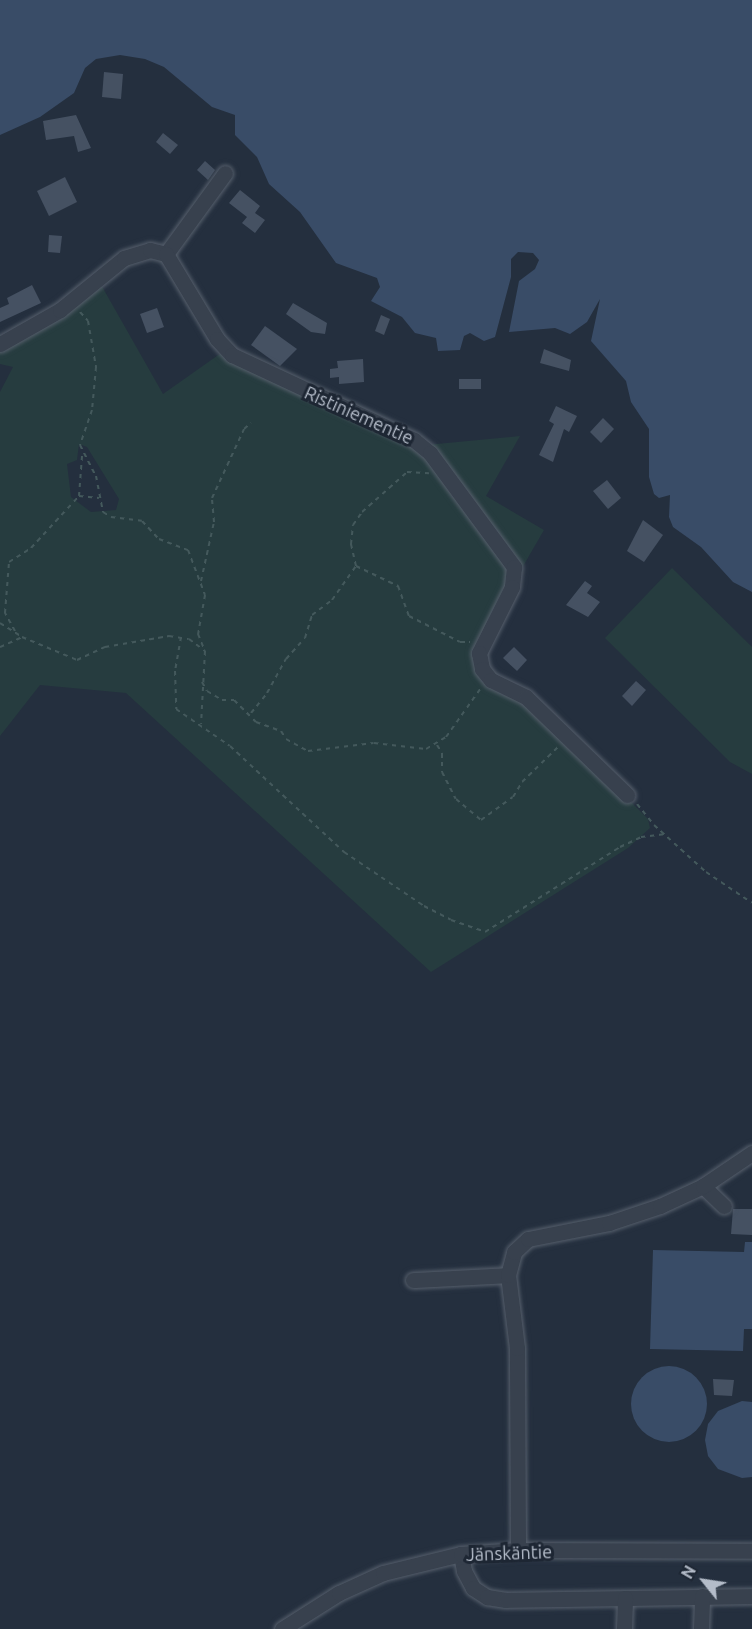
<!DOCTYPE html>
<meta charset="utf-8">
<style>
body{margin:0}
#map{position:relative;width:752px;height:1629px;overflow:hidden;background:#242f3e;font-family:Ubuntu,sans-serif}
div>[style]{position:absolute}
.green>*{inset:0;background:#263c3f}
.water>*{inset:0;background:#394c67}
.round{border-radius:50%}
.building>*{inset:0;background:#455162}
.path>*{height:2px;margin-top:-1px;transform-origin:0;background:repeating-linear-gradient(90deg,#44595c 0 4.5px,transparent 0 9px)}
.roads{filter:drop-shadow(0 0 2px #565f6c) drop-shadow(0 0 2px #565f6c)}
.minor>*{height:15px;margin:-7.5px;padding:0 7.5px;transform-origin:7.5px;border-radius:7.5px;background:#38414e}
span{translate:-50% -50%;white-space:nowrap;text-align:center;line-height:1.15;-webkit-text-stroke:6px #1d2633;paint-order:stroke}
.street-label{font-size:18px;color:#b4bcc9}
.north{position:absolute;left:674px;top:1551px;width:60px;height:60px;-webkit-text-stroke:4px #1d2633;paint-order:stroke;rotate:300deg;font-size:16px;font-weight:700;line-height:24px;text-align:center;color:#b4bcc9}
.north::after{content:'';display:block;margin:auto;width:21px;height:27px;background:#b4bcc9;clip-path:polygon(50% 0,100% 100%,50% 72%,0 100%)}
</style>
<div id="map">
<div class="green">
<i style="clip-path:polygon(evenodd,100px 283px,163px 394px,224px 351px,426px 445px,520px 436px,486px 496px,544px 530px,522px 568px,481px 659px,626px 797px,648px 819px,650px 828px,628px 848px,431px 972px,126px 693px,40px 685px,0 736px,0 392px,13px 367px,0 364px,0 347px,100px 283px,79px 444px,87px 447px,119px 499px,116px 510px,91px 512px,71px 497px,67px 464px,77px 460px,79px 444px)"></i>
<i style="clip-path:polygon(672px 568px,752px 647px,752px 774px,730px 762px,605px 638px)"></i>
</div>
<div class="water">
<i style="clip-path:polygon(0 0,752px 0,752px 592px,733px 582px,701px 547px,673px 527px,669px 517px,670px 495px,659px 498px,654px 494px,649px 477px,649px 429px,631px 402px,626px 381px,591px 341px,600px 299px,587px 322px,570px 334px,555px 328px,509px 332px,519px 281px,535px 269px,539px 260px,533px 253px,518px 252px,511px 259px,511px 277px,495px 337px,484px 341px,470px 333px,464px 336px,460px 350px,438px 351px,436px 338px,415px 333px,402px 317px,371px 301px,380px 287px,377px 278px,336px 263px,300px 212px,269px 184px,257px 157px,235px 135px,235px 115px,212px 107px,164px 67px,145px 59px,120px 55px,96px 59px,85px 68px,74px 93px,40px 117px,0 135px)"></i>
<i style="clip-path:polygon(745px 1242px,752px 1242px,752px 1329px,744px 1329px,743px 1351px,650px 1349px,653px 1250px,744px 1252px)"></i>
<i class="round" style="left:631px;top:1366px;width:76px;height:76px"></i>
<i style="clip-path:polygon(742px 1401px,752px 1402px,752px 1477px,742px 1478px,718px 1469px,708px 1456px,705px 1440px,708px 1424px,718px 1411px)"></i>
</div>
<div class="building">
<i style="clip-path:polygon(104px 72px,123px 74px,121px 99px,102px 97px)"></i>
<i style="clip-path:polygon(76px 115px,91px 148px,78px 152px,74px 136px,46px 140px,43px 121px)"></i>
<i style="clip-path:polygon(163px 133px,178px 145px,170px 154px,156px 142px)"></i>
<i style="clip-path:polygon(205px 161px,215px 170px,208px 180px,197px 170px)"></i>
<i style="clip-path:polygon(65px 177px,77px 202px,49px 216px,37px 191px)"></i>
<i style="clip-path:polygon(240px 190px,260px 206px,255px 213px,265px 220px,255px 233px,242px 223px,247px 217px,229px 203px)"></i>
<i style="clip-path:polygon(49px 235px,62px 236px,60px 253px,48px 252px)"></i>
<i style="clip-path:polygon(32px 285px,41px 303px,0 322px,0 308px,9px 304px,7px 298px)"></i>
<i style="clip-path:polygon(293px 303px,327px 323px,325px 334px,311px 332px,286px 314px)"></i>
<i style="clip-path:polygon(157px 308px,164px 327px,147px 333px,140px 314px)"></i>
<i style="clip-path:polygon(381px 315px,390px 319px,384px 335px,375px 331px)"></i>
<i style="clip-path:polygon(265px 326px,297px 349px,280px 366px,251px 345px)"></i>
<i style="clip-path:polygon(544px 349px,571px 360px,569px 371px,540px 363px)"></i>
<i style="clip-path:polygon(363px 359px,364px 382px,339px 384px,339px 377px,330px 378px,330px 369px,338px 368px,337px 361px)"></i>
<i style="clip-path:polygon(459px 379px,481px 379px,481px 389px,459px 389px)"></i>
<i style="clip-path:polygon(556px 406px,577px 416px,569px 432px,564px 429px,553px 462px,539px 455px,554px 424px,549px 421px)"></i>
<i style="clip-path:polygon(603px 418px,614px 429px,601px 443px,590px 432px)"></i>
<i style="clip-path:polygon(607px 480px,621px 498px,608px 509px,593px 491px)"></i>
<i style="clip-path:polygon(643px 520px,663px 535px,644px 562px,627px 551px)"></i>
<i style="clip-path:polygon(585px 581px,592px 586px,587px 593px,600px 602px,588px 617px,566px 605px)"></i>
<i style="clip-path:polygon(514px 647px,527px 660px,517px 671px,503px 658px)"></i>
<i style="clip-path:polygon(636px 681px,646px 690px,632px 706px,622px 696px)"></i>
<i style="clip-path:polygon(733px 1209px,752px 1209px,752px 1235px,731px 1234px)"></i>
<i style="clip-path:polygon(713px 1379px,734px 1380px,732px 1396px,714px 1395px)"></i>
</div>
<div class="path">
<i style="left:80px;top:312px;width:12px;rotate:48deg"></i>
<i style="left:88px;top:321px;width:47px;rotate:80.1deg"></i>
<i style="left:96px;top:367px;width:43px;rotate:95.3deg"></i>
<i style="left:92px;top:410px;width:37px;rotate:109deg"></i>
<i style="left:80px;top:445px;width:35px;rotate:63deg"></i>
<i style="left:96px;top:476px;width:37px;rotate:79deg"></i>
<i style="left:103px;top:512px;width:9px;rotate:32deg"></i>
<i style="left:111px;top:517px;width:31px;rotate:7deg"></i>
<i style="left:142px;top:521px;width:25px;rotate:47deg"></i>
<i style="left:159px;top:539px;width:31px;rotate:21deg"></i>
<i style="left:188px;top:550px;width:48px;rotate:69.3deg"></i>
<i style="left:205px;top:595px;width:40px;rotate:100deg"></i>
<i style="left:198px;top:634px;width:18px;rotate:68deg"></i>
<i style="left:205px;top:651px;width:73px;rotate:93.1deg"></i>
<i style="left:82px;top:456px;width:40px;rotate:94.3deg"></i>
<i style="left:79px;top:496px;width:20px;rotate:6deg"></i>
<i style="left:356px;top:566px;width:47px;rotate:25.5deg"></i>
<i style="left:398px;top:586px;width:32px;rotate:70deg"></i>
<i style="left:409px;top:616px;width:57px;rotate:27deg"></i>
<i style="left:460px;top:642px;width:10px"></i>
<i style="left:201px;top:581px;width:60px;rotate:-77.6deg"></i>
<i style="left:214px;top:522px;width:24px;rotate:-95deg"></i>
<i style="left:212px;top:498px;width:76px;rotate:-65.1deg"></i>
<i style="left:244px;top:429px;width:9px;rotate:-41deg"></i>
<i style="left:0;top:623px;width:26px;rotate:32deg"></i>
<i style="left:15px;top:631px;width:21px;rotate:-119deg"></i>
<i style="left:5px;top:613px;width:51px;rotate:-85.5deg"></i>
<i style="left:9px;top:562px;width:26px;rotate:-32deg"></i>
<i style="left:31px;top:548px;width:71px;rotate:-47.3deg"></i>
<i style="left:181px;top:637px;width:35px;rotate:100deg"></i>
<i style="left:175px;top:671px;width:38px;rotate:88deg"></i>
<i style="left:176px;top:709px;width:65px;rotate:34.4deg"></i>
<i style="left:230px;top:746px;width:156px;rotate:42.9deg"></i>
<i style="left:344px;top:852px;width:97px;rotate:34deg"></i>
<i style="left:424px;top:906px;width:30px;rotate:27deg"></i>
<i style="left:451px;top:920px;width:36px;rotate:19deg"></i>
<i style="left:485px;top:932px;width:160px;rotate:-32.2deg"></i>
<i style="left:620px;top:847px;width:23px;rotate:-25deg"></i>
<i style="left:641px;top:837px;width:23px;rotate:-7deg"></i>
<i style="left:0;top:647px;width:24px;rotate:-24deg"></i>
<i style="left:22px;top:637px;width:60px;rotate:22.7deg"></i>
<i style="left:77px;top:660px;width:31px;rotate:-25deg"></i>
<i style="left:105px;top:647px;width:65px;rotate:-9.8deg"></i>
<i style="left:169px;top:636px;width:20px;rotate:9deg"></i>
<i style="left:189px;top:639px;width:20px;rotate:37deg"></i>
<i style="left:202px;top:682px;width:10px;rotate:61deg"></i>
<i style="left:207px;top:691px;width:17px;rotate:31deg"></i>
<i style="left:222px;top:700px;width:12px"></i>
<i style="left:234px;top:700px;width:31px;rotate:45deg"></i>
<i style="left:256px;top:722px;width:27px;rotate:20deg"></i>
<i style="left:281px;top:731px;width:9px;rotate:58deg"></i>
<i style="left:286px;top:739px;width:25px;rotate:29deg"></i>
<i style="left:308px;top:751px;width:66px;rotate:-6.9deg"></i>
<i style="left:374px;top:743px;width:52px;rotate:6.6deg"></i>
<i style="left:426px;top:749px;width:23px;rotate:-31deg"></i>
<i style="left:446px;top:737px;width:60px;rotate:-54.5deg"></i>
<i style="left:251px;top:713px;width:26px;rotate:-51deg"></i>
<i style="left:267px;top:693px;width:39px;rotate:-61deg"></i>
<i style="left:286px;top:659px;width:28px;rotate:-48deg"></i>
<i style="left:305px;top:638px;width:24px;rotate:-73deg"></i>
<i style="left:312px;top:615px;width:25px;rotate:-37deg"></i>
<i style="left:332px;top:600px;width:42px;rotate:-54.8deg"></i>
<i style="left:356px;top:566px;width:23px;rotate:-103deg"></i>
<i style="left:351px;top:544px;width:19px;rotate:-84deg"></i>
<i style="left:353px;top:525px;width:16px;rotate:-55deg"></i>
<i style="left:362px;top:512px;width:60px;rotate:-41.6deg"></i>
<i style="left:407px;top:472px;width:22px;rotate:3deg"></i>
<i style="left:437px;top:745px;width:9px;rotate:58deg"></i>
<i style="left:442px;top:753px;width:19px;rotate:90deg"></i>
<i style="left:442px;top:772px;width:30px;rotate:63deg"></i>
<i style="left:456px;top:799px;width:33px;rotate:40deg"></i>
<i style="left:481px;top:820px;width:39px;rotate:-36deg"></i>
<i style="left:513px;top:797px;width:17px;rotate:-59deg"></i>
<i style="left:522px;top:782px;width:52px;rotate:-44.2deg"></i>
<i style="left:637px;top:804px;width:27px;rotate:51deg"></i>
<i style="left:654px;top:825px;width:70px;rotate:42.1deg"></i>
<i style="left:706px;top:872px;width:55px;rotate:34deg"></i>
</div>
<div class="roads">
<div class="minor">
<i style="left:166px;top:254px;width:100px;rotate:-53.9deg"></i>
<i style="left:0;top:344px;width:69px;rotate:-29.5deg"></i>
<i style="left:60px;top:310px;width:82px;rotate:-39.1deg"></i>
<i style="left:124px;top:258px;width:27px;rotate:-17deg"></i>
<i style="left:150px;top:250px;width:16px;rotate:14deg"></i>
<i style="left:166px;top:254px;width:99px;rotate:59deg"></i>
<i style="left:217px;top:339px;width:22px;rotate:47deg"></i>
<i style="left:232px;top:355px;width:201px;rotate:25deg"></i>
<i style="left:414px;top:440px;width:21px;rotate:39deg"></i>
<i style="left:430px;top:453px;width:142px;rotate:53.6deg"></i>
<i style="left:514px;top:567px;width:20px;rotate:96deg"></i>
<i style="left:512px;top:587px;width:74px;rotate:116.6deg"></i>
<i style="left:479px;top:653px;width:16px;rotate:79deg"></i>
<i style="left:482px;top:669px;width:14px;rotate:51deg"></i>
<i style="left:491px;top:680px;width:39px;rotate:26deg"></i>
<i style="left:526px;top:697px;width:141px;rotate:44.1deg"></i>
<i style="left:703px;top:1186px;width:29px;rotate:44deg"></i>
<i style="left:413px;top:1280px;width:95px;rotate:-3deg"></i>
<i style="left:518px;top:1550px;width:202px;rotate:-90.3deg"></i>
<i style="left:517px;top:1348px;width:74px;rotate:-97deg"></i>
<i style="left:508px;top:1275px;width:24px;rotate:-75deg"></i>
<i style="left:514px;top:1252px;width:19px;rotate:-43deg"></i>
<i style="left:528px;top:1239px;width:83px;rotate:-11.2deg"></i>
<i style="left:609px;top:1223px;width:54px;rotate:-18.4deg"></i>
<i style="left:660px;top:1206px;width:47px;rotate:-24.9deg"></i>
<i style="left:703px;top:1186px;width:59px;rotate:-34deg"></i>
<i style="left:461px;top:1554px;width:17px;rotate:80deg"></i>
<i style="left:464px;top:1571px;width:19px;rotate:62deg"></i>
<i style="left:473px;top:1588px;width:17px;rotate:33deg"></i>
<i style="left:487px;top:1597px;width:19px;rotate:9deg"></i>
<i style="left:506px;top:1600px;width:246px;rotate:-0.9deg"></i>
<i style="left:282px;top:1629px;width:67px;rotate:-32.3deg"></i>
<i style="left:339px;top:1593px;width:48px;rotate:-24.4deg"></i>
<i style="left:383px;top:1573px;width:80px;rotate:-13.7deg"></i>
<i style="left:461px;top:1554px;width:57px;rotate:-4deg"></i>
<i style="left:518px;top:1550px;width:234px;rotate:0.2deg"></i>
<i style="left:624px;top:1629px;width:31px;rotate:-88deg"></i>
<i style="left:701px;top:1629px;width:33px;rotate:-88deg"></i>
</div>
</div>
<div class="street-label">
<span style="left:359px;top:415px;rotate:24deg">Ristiniementie</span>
<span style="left:509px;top:1553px;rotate:-2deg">Jänskäntie</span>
</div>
<div class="north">N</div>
</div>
